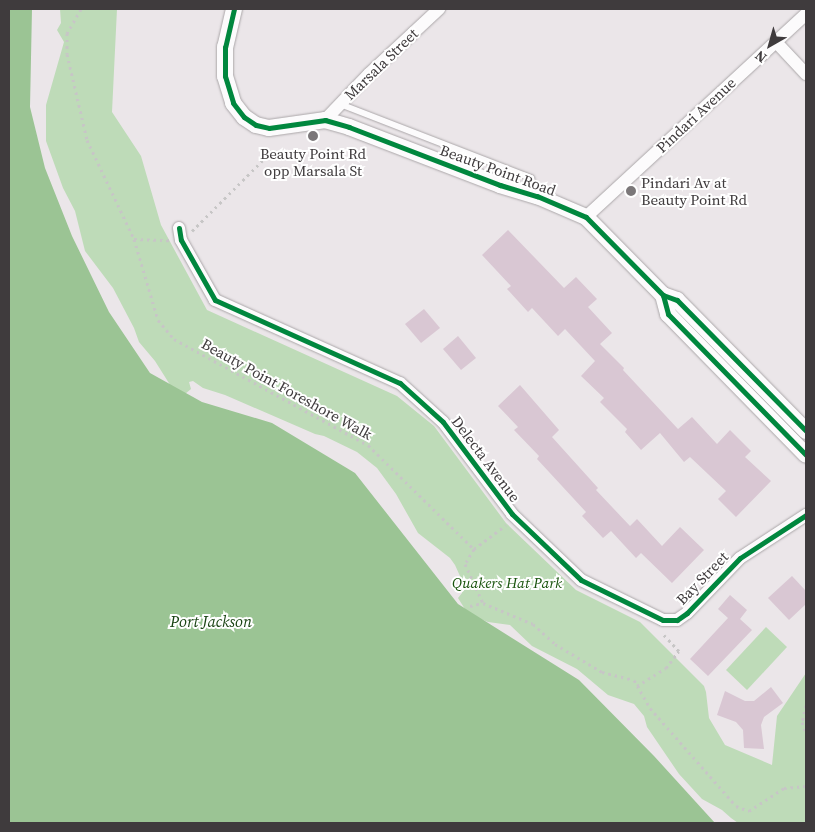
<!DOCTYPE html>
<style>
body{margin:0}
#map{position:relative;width:815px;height:832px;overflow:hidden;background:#ebe6e9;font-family:"Source Serif 4",serif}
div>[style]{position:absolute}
.green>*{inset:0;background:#bedbb8}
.water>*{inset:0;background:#9bc494}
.building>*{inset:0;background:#d9c7d3}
.path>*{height:3px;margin-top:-1.5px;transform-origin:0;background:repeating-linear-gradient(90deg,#c7c6c6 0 2.5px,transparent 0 6.5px)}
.roads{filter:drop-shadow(0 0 1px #aba7a9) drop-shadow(0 0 1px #aba7a9)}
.service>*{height:6px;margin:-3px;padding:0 3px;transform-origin:3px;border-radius:3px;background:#fcfbfc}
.minor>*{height:12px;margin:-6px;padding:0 6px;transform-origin:6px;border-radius:6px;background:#fcfbfc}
.tertiary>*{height:16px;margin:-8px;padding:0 8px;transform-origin:8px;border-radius:8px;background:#fcfbfc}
.cycleway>*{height:5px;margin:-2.5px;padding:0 2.5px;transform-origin:2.5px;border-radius:2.5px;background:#00873e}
.dots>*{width:14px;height:14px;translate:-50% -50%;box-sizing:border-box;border:2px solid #fff;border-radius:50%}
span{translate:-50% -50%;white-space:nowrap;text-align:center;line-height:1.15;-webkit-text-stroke:4px #fff;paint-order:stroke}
.street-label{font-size:15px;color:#3f3b3d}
.poi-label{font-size:15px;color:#3f3b3d}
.left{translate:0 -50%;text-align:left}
.park-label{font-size:15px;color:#17530b;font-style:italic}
.water-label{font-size:16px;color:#194313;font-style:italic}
.frame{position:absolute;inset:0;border:10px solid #3f3b3d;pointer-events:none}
.north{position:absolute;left:745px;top:20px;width:50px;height:50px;-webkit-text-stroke:4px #fff;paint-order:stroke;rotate:218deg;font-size:14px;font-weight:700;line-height:20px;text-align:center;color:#3f3b3d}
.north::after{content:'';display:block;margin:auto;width:18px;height:22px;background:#3f3b3d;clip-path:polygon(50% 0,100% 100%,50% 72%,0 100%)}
</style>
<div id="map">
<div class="green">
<i style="clip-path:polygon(60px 9px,117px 9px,112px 112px,141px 156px,161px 225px,207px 310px,397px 396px,434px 426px,506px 523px,576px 590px,640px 622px,704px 686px,706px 692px,709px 718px,725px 745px,772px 765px,777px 716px,806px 673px,806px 823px,738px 823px,731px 818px,722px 810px,702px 799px,679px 774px,647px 727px,644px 716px,634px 704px,608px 695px,577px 669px,532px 646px,510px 625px,488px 622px,468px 614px,458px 598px,462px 593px,464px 585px,455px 565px,450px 558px,418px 533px,396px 494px,377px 468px,357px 452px,324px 436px,315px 434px,225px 395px,203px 388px,193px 381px,189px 382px,191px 389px,185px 394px,172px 388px,155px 361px,139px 342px,134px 328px,113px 288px,85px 251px,75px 211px,63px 188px,46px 141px,46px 105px,64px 42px,57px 30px,61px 23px)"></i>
<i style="clip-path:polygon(766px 627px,787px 647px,747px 690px,726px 670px)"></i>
</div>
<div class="water">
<i style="clip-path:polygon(9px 9px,32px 9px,30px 107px,45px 168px,72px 236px,109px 312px,150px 373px,202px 402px,272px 423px,355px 473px,458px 604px,579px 680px,654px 756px,715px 823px,9px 823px)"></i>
</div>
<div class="building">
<i style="clip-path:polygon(508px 230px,564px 288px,576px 277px,597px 299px,588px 307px,612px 333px,600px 344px,624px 368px,623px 370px,678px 429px,692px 417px,717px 444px,730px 430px,751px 451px,745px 457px,771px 481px,736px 517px,718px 499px,726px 491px,690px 457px,684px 462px,660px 433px,641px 450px,625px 432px,627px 429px,600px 402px,604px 398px,581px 376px,595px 361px,565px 329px,558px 336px,532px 308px,528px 312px,507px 289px,511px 286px,482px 255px)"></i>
<i style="clip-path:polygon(424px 309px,440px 328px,421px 343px,405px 324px)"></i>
<i style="clip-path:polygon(458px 336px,476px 358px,461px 370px,443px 349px)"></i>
<i style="clip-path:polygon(520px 385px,559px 430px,552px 437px,598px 488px,596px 490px,630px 526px,637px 519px,662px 546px,680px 527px,704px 550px,672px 583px,641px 553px,636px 558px,611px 531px,603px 538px,582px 516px,586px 512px,537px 459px,539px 456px,514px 430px,518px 427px,498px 406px)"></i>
<i style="clip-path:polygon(792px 576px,806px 591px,806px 604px,789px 620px,768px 598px)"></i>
<i style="clip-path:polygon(730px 595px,747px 610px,740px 619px,752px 630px,708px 676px,690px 659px,728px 618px,718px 609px)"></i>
<i style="clip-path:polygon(771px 687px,783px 703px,764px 717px,761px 725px,764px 749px,744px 748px,743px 730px,736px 722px,717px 715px,725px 691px,745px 701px,754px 701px)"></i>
</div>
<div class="path">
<i style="left:81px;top:9px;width:28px;rotate:120deg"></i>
<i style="left:67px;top:33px;width:21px;rotate:90deg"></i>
<i style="left:67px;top:54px;width:88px;rotate:76.9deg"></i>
<i style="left:87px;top:140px;width:110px;rotate:64.6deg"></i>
<i style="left:134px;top:239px;width:84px;rotate:73.5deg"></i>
<i style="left:158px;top:320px;width:25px;rotate:50deg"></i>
<i style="left:174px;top:339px;width:221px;rotate:28.7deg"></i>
<i style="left:368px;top:445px;width:148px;rotate:44.5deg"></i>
<i style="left:474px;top:549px;width:17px;rotate:121deg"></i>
<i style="left:465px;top:564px;width:43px;rotate:65.2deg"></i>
<i style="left:483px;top:603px;width:54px;rotate:22.8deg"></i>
<i style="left:533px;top:624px;width:30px;rotate:42deg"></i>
<i style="left:555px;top:644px;width:55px;rotate:30.8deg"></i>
<i style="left:602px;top:672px;width:33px;rotate:14deg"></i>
<i style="left:634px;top:680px;width:32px;rotate:60deg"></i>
<i style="left:650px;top:708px;width:130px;rotate:48.7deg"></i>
<i style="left:736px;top:806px;width:14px;rotate:21deg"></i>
<i style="left:749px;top:811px;width:42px;rotate:-33.3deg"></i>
<i style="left:784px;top:788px;width:22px;rotate:-5deg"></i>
<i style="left:192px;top:231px;width:115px;rotate:-45deg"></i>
<i style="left:134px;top:239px;width:35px;rotate:2deg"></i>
<i style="left:474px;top:549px;width:40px;rotate:-37deg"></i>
<i style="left:470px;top:606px;width:13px;rotate:-13deg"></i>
<i style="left:637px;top:686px;width:34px;rotate:-32deg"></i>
<i style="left:666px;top:668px;width:21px;rotate:-53deg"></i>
<i style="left:679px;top:651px;width:23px;rotate:-133deg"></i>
<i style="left:806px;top:705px;width:17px;rotate:103deg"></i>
<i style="left:802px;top:722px;width:12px;rotate:70deg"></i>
</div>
<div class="roads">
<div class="service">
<i style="left:340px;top:104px;width:205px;rotate:21.2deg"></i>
<i style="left:531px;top:178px;width:16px;rotate:72deg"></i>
</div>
<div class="minor">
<i style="left:776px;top:42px;width:44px;rotate:46.8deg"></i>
<i style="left:325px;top:120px;width:64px;rotate:-46.3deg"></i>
<i style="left:369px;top:74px;width:96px;rotate:-42.9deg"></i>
<i style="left:586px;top:217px;width:299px;rotate:-42.7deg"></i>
<i style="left:179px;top:228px;width:12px;rotate:81deg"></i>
<i style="left:181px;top:240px;width:69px;rotate:60.5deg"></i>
<i style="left:215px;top:300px;width:203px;rotate:24.2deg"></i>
<i style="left:400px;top:383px;width:58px;rotate:42.2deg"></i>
<i style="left:443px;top:422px;width:115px;rotate:53.1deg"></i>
<i style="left:512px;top:514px;width:95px;rotate:43.7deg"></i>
<i style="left:581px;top:580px;width:91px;rotate:26deg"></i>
<i style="left:663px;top:620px;width:14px"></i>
<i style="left:677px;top:620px;width:12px;rotate:-35deg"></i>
<i style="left:687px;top:613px;width:76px;rotate:-46.1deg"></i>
<i style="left:740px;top:558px;width:79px;rotate:-33.1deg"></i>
</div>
<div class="tertiary">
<i style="left:234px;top:9px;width:39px;rotate:103deg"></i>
<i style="left:225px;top:47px;width:29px;rotate:90deg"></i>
<i style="left:225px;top:76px;width:28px;rotate:73deg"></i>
<i style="left:233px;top:103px;width:18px;rotate:52deg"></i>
<i style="left:244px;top:117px;width:14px;rotate:34deg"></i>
<i style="left:256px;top:125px;width:13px;rotate:13deg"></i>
<i style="left:269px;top:128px;width:57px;rotate:-8.1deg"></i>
<i style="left:325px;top:120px;width:25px;rotate:16deg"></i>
<i style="left:349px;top:127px;width:162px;rotate:21deg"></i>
<i style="left:500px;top:185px;width:39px;rotate:17deg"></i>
<i style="left:537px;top:196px;width:53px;rotate:23.2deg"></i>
<i style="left:586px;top:217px;width:110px;rotate:45.4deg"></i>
<i style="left:663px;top:295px;width:15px;rotate:20deg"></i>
<i style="left:677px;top:300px;width:184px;rotate:45.4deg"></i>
<i style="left:663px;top:295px;width:20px;rotate:75deg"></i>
<i style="left:668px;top:314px;width:197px;rotate:45.6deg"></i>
</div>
</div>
<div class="cycleway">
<i style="left:234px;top:9px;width:39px;rotate:103deg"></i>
<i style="left:225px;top:47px;width:29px;rotate:90deg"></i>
<i style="left:225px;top:76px;width:28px;rotate:73deg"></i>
<i style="left:233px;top:103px;width:18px;rotate:52deg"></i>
<i style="left:244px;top:117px;width:14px;rotate:34deg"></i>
<i style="left:256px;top:125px;width:13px;rotate:13deg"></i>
<i style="left:269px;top:128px;width:57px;rotate:-8.1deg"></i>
<i style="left:325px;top:120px;width:25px;rotate:16deg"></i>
<i style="left:349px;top:127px;width:162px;rotate:21deg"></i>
<i style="left:500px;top:185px;width:39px;rotate:17deg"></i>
<i style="left:537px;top:196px;width:53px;rotate:23.2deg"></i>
<i style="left:586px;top:217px;width:110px;rotate:45.4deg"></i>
<i style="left:663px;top:295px;width:15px;rotate:20deg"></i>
<i style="left:677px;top:300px;width:184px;rotate:45.4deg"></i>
<i style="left:179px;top:228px;width:12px;rotate:81deg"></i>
<i style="left:181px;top:240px;width:69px;rotate:60.5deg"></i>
<i style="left:215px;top:300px;width:203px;rotate:24.2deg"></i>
<i style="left:400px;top:383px;width:58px;rotate:42.2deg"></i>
<i style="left:443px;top:422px;width:115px;rotate:53.1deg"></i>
<i style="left:512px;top:514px;width:95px;rotate:43.7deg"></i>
<i style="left:581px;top:580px;width:91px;rotate:26deg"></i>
<i style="left:663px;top:620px;width:14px"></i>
<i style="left:677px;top:620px;width:12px;rotate:-35deg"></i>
<i style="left:687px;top:613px;width:76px;rotate:-46.1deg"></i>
<i style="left:740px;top:558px;width:79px;rotate:-33.1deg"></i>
<i style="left:663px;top:295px;width:20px;rotate:75deg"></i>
<i style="left:668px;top:314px;width:197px;rotate:45.6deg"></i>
</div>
<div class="dots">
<i style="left:313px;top:136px;background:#7b7779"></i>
<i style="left:631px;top:191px;background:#7b7779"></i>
</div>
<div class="street-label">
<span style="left:381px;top:64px;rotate:-44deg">Marsala Street</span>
<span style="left:696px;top:115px;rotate:-43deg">Pindari Avenue</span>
<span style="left:498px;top:170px;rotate:20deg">Beauty Point Road</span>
<span style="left:287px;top:389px;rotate:29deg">Beauty Point Foreshore Walk</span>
<span style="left:486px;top:459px;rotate:53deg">Delecta Avenue</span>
<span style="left:702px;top:578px;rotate:-46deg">Bay Street</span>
</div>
<div class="poi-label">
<span style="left:313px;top:162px">Beauty Point Rd<br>opp Marsala St</span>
<span class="left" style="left:641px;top:191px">Pindari Av at<br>Beauty Point Rd</span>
</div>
<div class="park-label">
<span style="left:507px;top:583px">Quakers Hat Park</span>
</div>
<div class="water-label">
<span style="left:211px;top:621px">Port Jackson</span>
</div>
<div class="frame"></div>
<div class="north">N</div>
</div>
